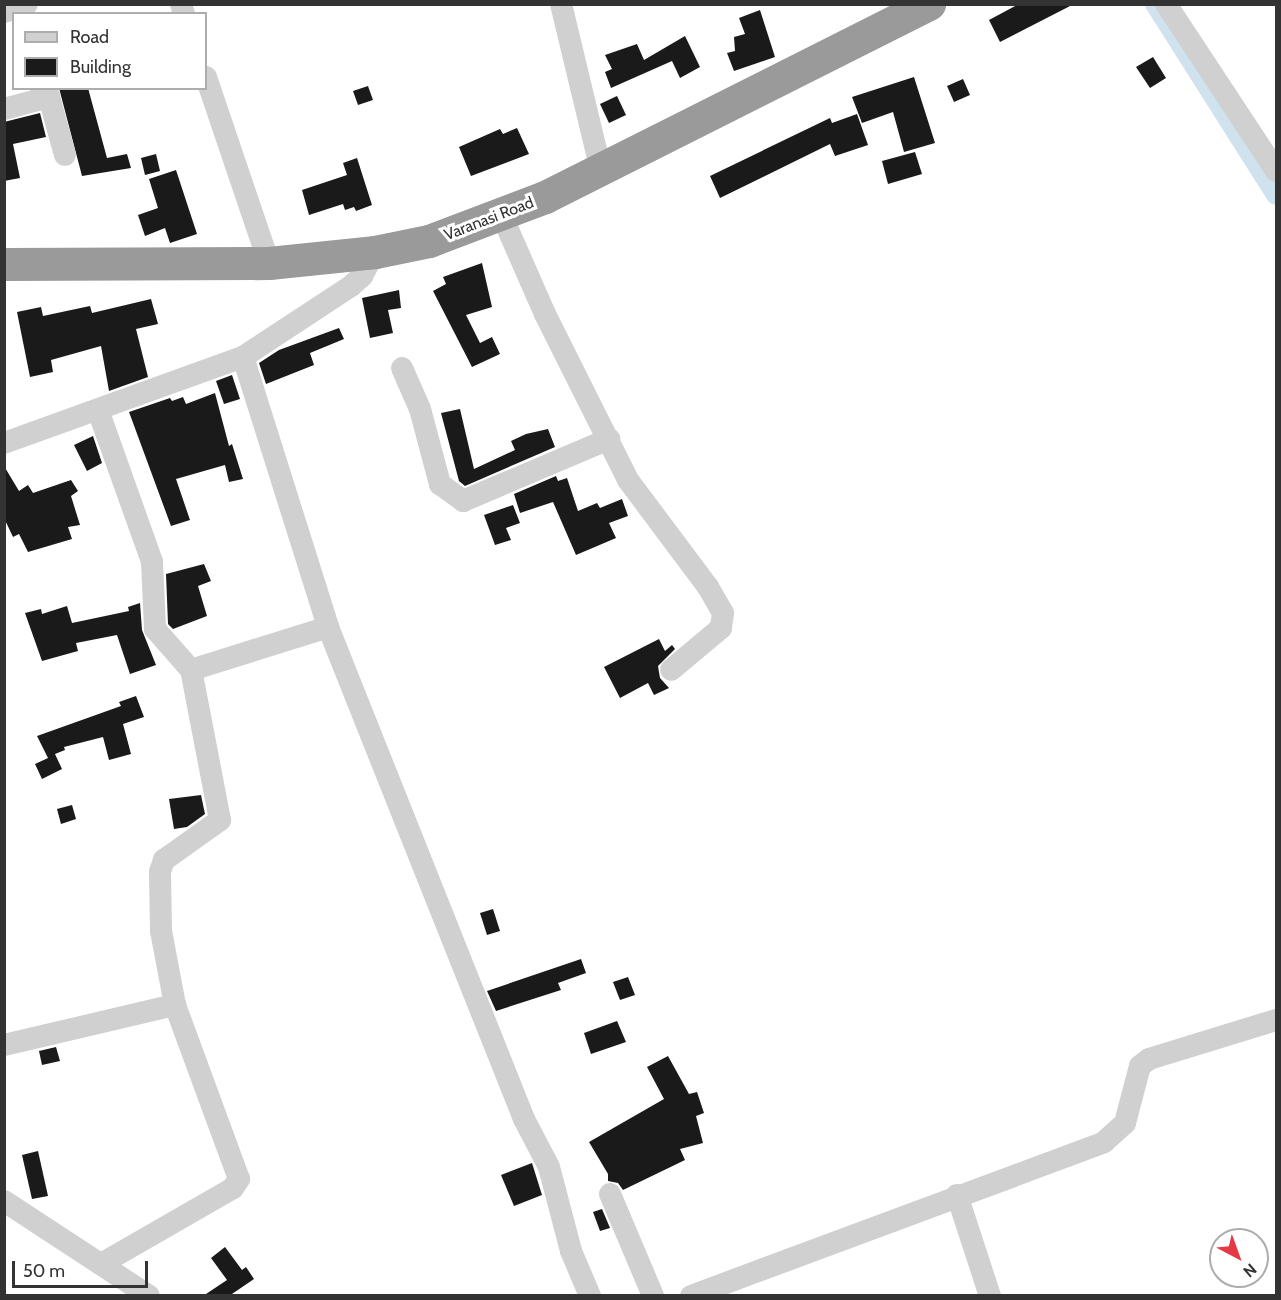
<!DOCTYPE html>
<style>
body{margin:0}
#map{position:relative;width:1281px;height:1300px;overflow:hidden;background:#fff;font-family:Cabin,sans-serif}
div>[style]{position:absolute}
.canal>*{height:20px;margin:-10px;padding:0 10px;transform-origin:10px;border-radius:10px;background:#cfe2ee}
.building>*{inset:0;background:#1a1a1a}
.street>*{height:22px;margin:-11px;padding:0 11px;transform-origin:11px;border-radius:11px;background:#d0d0d0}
.highway>*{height:33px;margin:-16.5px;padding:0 16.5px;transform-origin:16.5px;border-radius:16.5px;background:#9a9a9a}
span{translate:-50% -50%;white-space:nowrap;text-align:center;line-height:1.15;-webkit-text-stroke:6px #fff;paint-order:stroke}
.street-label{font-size:16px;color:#333}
.frame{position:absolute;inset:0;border:6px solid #333;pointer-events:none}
.legend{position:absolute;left:12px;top:12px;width:195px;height:78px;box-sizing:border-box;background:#fff;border:2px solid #adadad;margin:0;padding:8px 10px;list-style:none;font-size:18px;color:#333}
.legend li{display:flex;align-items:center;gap:12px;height:30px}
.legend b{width:30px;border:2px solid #adadad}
.north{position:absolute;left:1209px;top:1228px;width:60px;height:60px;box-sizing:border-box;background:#fff;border:2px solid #adadad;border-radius:50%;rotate:139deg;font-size:16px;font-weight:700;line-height:24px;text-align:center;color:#333}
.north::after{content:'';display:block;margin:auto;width:21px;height:27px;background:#e63946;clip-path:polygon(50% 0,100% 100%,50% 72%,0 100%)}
.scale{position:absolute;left:12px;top:1261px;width:136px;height:27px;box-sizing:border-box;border:3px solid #333;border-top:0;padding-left:8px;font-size:18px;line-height:21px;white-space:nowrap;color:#333;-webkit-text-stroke:4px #fff;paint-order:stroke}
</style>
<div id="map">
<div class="canal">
<i style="left:1155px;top:4px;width:226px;rotate:57.6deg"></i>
</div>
<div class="building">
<i style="clip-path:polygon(1019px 4px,1074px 4px,1000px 42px,989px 20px)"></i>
<i style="clip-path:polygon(760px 10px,775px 57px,734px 71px,727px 53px,735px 51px,734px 37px,745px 34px,739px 18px)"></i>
<i style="clip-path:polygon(685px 36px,700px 67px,680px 78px,672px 61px,611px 88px,605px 72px,612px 69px,605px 55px,637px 44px,644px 60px)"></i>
<i style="clip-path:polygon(1153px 57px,1166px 78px,1150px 88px,1136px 67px)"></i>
<i style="clip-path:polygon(914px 77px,935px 143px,904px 152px,893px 112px,862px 123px,852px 97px)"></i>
<i style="clip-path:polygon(963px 79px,970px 95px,954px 102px,947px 86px)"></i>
<i style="clip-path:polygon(368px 86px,373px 100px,358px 105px,353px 91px)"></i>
<i style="clip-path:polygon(59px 88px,88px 88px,107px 158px,127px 154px,131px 168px,82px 176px)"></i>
<i style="clip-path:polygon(617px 96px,626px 115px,609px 123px,600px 104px)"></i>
<i style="clip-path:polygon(40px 113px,46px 137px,13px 144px,20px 178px,4px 181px,4px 122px)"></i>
<i style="clip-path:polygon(857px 114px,868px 145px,835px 156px,830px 144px,720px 198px,710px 176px,830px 118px,832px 123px)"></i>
<i style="clip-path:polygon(517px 128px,529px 154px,471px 176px,459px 147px,500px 129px,503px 134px)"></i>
<i style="clip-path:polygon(915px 152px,922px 174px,888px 184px,882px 161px)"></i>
<i style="clip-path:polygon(156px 154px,160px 171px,145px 175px,141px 158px)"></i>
<i style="clip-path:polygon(357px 158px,372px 205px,356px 211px,354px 207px,345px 210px,343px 204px,309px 215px,302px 190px,347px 175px,343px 163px)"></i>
<i style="clip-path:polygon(176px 170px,197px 234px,170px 243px,165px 228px,145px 236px,138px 215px,158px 208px,149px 179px)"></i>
<i style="clip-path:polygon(482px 263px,492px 307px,466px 315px,480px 343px,492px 337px,500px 354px,472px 367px,433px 291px,446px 284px,443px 277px)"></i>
<i style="clip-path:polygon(399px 290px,401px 308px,388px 310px,393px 333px,370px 338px,362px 298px)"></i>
<i style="clip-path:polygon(151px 299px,158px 324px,136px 329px,148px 377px,109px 391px,101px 346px,51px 360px,53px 372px,30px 377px,17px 312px,41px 307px,43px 316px,90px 306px,92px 313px)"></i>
<i style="clip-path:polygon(339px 328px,344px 339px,310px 353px,314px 365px,266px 384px,259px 363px,279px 350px)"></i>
<i style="clip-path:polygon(232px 375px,240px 399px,224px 404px,216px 381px)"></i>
<i style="clip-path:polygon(215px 393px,229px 446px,232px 444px,243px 479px,229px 482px,225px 465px,176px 479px,190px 520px,171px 526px,129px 412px,170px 398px,172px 401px,183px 397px,186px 404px)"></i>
<i style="clip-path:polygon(460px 409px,474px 469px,515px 450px,511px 441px,526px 434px,548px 429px,555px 447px,465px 486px,459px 481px,441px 413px)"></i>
<i style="clip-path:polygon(93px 436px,102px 463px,87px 471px,74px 445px)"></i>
<i style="clip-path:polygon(4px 466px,19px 491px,28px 485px,33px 493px,71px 480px,78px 491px,71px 496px,80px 525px,68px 527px,72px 539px,28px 552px,19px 534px,13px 537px,4px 518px)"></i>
<i style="clip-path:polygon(556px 476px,558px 481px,567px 478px,578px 511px,597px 503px,600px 508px,622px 499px,628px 516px,609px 523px,616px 538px,576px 555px,553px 502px,520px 513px,514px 494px)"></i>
<i style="clip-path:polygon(513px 505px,520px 523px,506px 528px,511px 540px,495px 545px,484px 515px)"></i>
<i style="clip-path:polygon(204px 564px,211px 581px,198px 586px,207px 616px,173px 629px,168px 624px,166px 574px)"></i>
<i style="clip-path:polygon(140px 603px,142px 630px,156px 665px,130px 674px,117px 635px,76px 643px,78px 651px,42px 661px,25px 613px,41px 609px,42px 614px,67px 606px,72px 623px,129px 611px,128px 607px)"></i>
<i style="clip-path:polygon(659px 639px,665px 651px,672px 645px,675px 649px,658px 666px,660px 678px,669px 688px,654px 695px,648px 683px,620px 698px,604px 667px)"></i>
<i style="clip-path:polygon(136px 696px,144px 717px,123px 724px,131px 754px,109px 760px,103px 737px,64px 747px,65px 750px,55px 754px,62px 769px,42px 779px,35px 764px,48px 758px,37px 736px,121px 706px,119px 702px)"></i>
<i style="clip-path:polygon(201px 795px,205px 814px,187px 827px,174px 829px,169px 799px)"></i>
<i style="clip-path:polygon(72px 805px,76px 819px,61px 824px,57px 809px)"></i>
<i style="clip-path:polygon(493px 909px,500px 931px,487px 935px,480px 913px)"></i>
<i style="clip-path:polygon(581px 959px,586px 973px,558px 983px,561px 990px,496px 1011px,487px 991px)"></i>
<i style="clip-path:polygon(628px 977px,635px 995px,620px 1000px,613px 982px)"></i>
<i style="clip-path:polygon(617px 1021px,626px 1042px,591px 1054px,584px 1033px)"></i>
<i style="clip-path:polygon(56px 1047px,60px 1061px,42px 1065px,39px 1051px)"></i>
<i style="clip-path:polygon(668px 1056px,689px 1094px,697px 1092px,704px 1113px,696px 1116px,703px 1143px,680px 1149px,685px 1160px,623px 1190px,618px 1183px,608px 1181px,608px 1174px,589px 1142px,664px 1099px,647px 1067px)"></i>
<i style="clip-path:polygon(38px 1151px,48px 1196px,32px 1199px,22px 1155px)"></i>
<i style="clip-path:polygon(532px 1163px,542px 1195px,514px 1206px,501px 1175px)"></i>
<i style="clip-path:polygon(602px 1209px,610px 1228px,600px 1231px,593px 1212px)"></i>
<i style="clip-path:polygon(225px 1247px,242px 1270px,246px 1267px,254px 1279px,229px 1296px,203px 1296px,227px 1280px,211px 1258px)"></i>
</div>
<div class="street">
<i style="left:181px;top:4px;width:10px;rotate:73deg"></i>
<i style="left:561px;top:4px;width:171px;rotate:76.5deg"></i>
<i style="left:1166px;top:4px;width:200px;rotate:56.6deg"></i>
<i style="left:4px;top:12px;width:24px;rotate:-19deg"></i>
<i style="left:206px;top:77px;width:196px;rotate:71.3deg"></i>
<i style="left:41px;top:88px;width:12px;rotate:48deg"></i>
<i style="left:49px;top:97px;width:60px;rotate:74.6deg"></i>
<i style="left:4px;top:109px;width:47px;rotate:-14.9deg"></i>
<i style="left:502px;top:216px;width:107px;rotate:66.3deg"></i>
<i style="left:545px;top:314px;width:186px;rotate:63.4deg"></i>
<i style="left:628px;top:480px;width:134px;rotate:53.2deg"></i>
<i style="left:708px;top:587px;width:30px;rotate:60deg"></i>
<i style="left:723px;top:613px;width:15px;rotate:98deg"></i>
<i style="left:721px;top:628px;width:65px;rotate:140deg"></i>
<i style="left:243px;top:357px;width:283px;rotate:72.5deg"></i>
<i style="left:328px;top:627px;width:530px;rotate:68.28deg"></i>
<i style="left:524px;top:1119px;width:54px;rotate:62.5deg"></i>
<i style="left:549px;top:1167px;width:87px;rotate:75.3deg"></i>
<i style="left:571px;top:1251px;width:49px;rotate:67.1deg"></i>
<i style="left:402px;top:368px;width:45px;rotate:66.3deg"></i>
<i style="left:420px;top:409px;width:78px;rotate:75.1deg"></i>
<i style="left:440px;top:484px;width:29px;rotate:36deg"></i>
<i style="left:463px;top:501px;width:159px;rotate:-23deg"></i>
<i style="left:98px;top:410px;width:161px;rotate:70.4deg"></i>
<i style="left:152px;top:562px;width:67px;rotate:87.4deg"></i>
<i style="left:155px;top:629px;width:55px;rotate:48.7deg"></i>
<i style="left:4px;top:443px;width:254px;rotate:-19.8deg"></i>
<i style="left:243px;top:357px;width:129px;rotate:-33.3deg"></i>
<i style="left:351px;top:286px;width:15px;rotate:-42deg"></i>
<i style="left:362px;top:276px;width:27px;rotate:-62deg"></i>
<i style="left:4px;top:1045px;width:176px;rotate:-13.2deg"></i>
<i style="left:610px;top:1194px;width:111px;rotate:67.1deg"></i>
<i style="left:957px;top:1195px;width:106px;rotate:71.9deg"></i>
<i style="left:4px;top:1201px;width:173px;rotate:33.2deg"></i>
<i style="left:101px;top:1264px;width:152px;rotate:-29.9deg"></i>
<i style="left:233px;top:1188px;width:11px;rotate:-56deg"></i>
<i style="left:239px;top:1179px;width:185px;rotate:-110.2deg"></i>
<i style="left:175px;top:1005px;width:75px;rotate:-100.7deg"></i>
<i style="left:161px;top:931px;width:59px;rotate:-91deg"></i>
<i style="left:160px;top:872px;width:13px;rotate:-72deg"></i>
<i style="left:164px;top:860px;width:69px;rotate:-35.5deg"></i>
<i style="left:220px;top:820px;width:153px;rotate:-100.9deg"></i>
<i style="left:191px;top:670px;width:144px;rotate:-17.4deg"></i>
<i style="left:691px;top:1296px;width:441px;rotate:-20.4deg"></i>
<i style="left:1104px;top:1142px;width:28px;rotate:-42deg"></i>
<i style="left:1125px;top:1123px;width:59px;rotate:-75.3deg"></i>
<i style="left:1140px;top:1066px;width:11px;rotate:-38deg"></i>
<i style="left:1149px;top:1059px;width:133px;rotate:-17.1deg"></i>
</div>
<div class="highway">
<i style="left:4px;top:264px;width:265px;rotate:-0.2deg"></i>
<i style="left:269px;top:263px;width:107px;rotate:-5.9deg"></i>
<i style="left:375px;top:252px;width:55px;rotate:-11.5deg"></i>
<i style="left:429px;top:241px;width:124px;rotate:-20.8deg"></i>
<i style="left:545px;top:197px;width:430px;rotate:-26.7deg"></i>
</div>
<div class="street-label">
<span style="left:489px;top:219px;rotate:-21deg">Varanasi Road</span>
</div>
<div class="frame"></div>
<ul class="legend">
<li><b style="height:8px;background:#d0d0d0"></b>Road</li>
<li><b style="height:16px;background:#1a1a1a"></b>Building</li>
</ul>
<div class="north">N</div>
<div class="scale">50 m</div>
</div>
